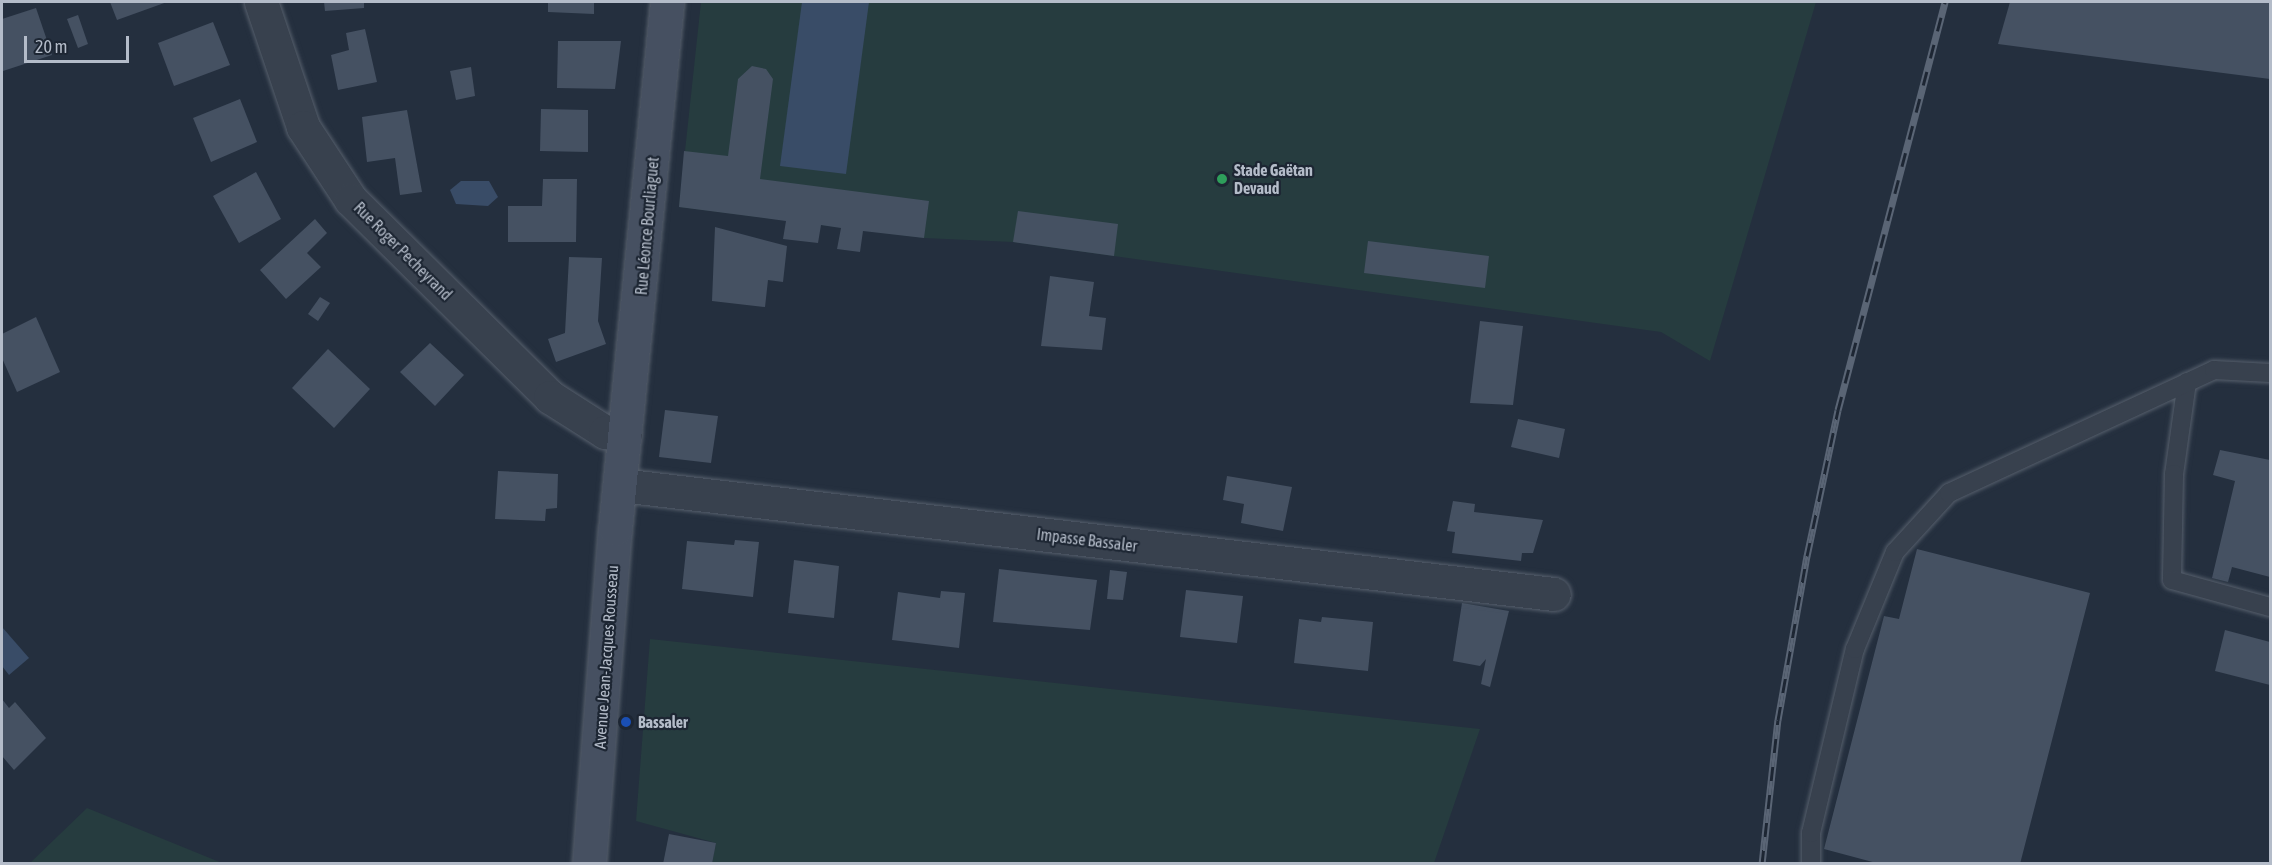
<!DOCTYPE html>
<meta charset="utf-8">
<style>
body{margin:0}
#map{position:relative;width:2272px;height:865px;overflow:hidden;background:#242f3e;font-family:"Asap Condensed",sans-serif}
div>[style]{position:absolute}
.green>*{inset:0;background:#263c3f}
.water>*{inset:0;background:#394c67}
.building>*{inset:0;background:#455162}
.roads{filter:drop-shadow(0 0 2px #565f6c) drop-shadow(0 0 2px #565f6c)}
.lane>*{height:18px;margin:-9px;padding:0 9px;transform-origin:9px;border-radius:9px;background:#38414e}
.street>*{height:33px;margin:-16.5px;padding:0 16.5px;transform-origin:16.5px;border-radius:16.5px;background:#38414e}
.secondary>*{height:33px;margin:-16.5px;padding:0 16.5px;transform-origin:16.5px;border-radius:16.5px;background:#465061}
.rail>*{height:7px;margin-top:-3.5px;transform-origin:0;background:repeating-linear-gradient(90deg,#1d2633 0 14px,#5a6575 0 28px);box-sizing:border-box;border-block:2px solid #5a6575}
.dots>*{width:16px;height:16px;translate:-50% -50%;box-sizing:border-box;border:3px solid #1d2633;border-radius:50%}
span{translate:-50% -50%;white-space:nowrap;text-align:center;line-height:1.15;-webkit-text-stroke:4.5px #1d2633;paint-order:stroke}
.poi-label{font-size:16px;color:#b4bcc9;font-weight:700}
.left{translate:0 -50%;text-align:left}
.street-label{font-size:16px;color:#b4bcc9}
.frame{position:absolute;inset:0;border:3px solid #b4bcc9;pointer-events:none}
.scale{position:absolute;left:24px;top:36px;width:105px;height:27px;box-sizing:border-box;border:3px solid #b4bcc9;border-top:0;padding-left:8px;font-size:18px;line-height:21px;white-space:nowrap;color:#b4bcc9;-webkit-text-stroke:4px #1d2633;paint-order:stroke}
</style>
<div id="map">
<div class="green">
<i style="clip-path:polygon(701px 2px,1816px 2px,1710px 361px,1661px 332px,1013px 242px,924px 238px,679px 207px)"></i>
<i style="clip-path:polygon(650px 639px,1480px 729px,1434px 863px,712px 863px,716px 843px,636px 821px)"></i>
<i style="clip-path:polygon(87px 808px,222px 863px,30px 863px)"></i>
</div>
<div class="water">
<i style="clip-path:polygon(802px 2px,869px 2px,846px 174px,780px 166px)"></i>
<i style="clip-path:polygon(461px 181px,489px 181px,498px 197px,488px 206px,456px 204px,450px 190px)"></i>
<i style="clip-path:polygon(2px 627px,29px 658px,9px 675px,2px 666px)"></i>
</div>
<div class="building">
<i style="clip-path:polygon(110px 2px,167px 2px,117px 20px)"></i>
<i style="clip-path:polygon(324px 2px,364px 2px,364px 8px,325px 11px)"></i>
<i style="clip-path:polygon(548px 2px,594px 2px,594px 14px,548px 12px)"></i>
<i style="clip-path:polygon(2010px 2px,2270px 2px,2270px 79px,1998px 44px)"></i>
<i style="clip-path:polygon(36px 8px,52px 55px,3px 71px,2px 19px)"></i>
<i style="clip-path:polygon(78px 15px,88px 44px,78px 48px,67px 19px)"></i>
<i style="clip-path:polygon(213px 22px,230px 65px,174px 86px,158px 43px)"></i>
<i style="clip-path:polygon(365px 29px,377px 82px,338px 90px,331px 55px,349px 50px,346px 33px)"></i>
<i style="clip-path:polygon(558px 41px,621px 41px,615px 89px,557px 88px)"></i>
<i style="clip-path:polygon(752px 66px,766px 69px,773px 79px,760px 179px,929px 201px,924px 238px,863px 231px,860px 252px,837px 249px,841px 228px,821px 225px,818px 243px,783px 239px,786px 221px,679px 207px,684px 151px,728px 156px,738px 79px)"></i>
<i style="clip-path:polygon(471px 67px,475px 96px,456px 100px,450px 71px)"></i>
<i style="clip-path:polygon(240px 99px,257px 142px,211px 162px,193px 118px)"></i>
<i style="clip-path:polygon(541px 109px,588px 110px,588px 152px,540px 151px)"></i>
<i style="clip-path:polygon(407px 110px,422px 192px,400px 195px,395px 158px,367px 162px,362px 117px)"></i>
<i style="clip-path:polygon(256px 172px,281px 219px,239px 243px,213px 196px)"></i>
<i style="clip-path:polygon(543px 179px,577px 179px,576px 242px,508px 242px,508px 206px,542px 206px)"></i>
<i style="clip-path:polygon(1018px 211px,1118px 224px,1114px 256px,1013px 242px)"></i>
<i style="clip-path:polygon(315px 219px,327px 233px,307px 253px,321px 267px,286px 299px,260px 270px)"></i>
<i style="clip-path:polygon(715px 227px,787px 246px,783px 282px,768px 280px,765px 307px,712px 301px)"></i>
<i style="clip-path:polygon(1368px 241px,1489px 256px,1485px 288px,1364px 273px)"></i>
<i style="clip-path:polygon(569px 257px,602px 258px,598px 321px,606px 344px,556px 362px,548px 339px,565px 333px)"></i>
<i style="clip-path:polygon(1050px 276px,1094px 282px,1089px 316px,1106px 318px,1102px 350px,1041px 346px)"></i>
<i style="clip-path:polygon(320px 297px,330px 303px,318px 321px,308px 314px)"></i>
<i style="clip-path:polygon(36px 317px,60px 372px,17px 392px,2px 358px,2px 334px)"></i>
<i style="clip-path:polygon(1480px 321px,1523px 326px,1513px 405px,1470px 403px)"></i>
<i style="clip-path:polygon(430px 343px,464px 375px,435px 406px,400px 372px)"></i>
<i style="clip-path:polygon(328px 349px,370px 389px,334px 428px,292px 388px)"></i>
<i style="clip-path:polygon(665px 410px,718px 416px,711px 463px,659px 457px)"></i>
<i style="clip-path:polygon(1518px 419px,1565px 429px,1559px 458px,1511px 447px)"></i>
<i style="clip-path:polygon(2220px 450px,2270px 460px,2270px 577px,2232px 567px,2228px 582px,2212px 578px,2235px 481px,2213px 475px)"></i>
<i style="clip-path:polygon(498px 471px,558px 474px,557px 508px,546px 509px,545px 521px,495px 519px)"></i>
<i style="clip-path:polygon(1227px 476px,1292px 487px,1283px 531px,1241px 523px,1244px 504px,1223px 500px)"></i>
<i style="clip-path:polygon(1453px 501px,1475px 504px,1474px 512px,1543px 520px,1533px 553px,1522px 553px,1521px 561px,1452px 553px,1455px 532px,1447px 531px)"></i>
<i style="clip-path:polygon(735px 540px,759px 542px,753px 597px,682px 589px,687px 541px,734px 545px)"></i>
<i style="clip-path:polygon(1917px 549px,2090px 593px,2020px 864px,1880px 864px,1824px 849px,1884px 616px,1899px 619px)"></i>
<i style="clip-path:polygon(794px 560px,839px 566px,834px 618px,788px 613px)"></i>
<i style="clip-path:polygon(999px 569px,1097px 580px,1090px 630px,993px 622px)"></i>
<i style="clip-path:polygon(1110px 570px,1127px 572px,1123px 600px,1107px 599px)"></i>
<i style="clip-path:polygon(1186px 590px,1243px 596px,1237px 643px,1180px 637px)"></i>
<i style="clip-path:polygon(941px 591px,965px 593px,959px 648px,892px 640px,898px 592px,940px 598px)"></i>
<i style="clip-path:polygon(1462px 603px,1509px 611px,1490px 687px,1481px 684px,1486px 659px,1480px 666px,1453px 661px)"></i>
<i style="clip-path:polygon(1322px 617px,1373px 622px,1368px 671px,1294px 663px,1299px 619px,1321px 622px)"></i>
<i style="clip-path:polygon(2225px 630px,2270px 642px,2270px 685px,2215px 671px)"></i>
<i style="clip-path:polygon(2px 699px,9px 708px,15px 702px,46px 738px,14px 770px,2px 756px)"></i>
<i style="clip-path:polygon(669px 834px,716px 843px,712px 864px,663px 864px)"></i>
</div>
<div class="roads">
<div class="lane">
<i style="left:2187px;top:382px;width:93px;rotate:98deg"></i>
<i style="left:2174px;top:474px;width:106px;rotate:91.1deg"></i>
<i style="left:2172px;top:580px;width:102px;rotate:15.4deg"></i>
<i style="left:1811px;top:864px;width:31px;rotate:-90deg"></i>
<i style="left:1811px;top:833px;width:189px;rotate:-76.6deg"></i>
<i style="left:1855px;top:649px;width:105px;rotate:-67.6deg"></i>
<i style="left:1895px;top:552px;width:80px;rotate:-47.5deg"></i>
<i style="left:1949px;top:493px;width:292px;rotate:-24.9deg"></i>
<i style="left:2214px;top:370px;width:56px;rotate:3.1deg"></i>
</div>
<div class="street">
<i style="left:261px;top:2px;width:132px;rotate:71.4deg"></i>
<i style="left:303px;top:127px;width:87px;rotate:56.7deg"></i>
<i style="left:351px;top:200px;width:280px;rotate:44.7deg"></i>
<i style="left:550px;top:397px;width:65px;rotate:32.5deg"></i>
<i style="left:605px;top:432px;width:20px;rotate:6deg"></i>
<i style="left:620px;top:485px;width:940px;rotate:6.66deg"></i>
</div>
<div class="secondary">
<i style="left:589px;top:864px;width:336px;rotate:-85.6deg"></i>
<i style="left:615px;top:529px;width:530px;rotate:-84.36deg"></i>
</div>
</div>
<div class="rail">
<i style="left:1762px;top:864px;width:145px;rotate:-83.7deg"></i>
<i style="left:1778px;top:720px;width:167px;rotate:-80deg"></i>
<i style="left:1807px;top:556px;width:149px;rotate:-78deg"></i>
<i style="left:1838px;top:410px;width:422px;rotate:-75.3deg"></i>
</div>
<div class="dots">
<i style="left:1222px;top:179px;background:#2e9e5b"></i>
<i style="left:626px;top:722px;background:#1a4fb4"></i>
</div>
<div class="poi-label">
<span class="left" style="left:1234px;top:179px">Stade Gaëtan<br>Devaud</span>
<span class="left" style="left:638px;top:722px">Bassaler</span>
</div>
<div class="street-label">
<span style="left:647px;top:226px;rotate:-85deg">Rue Léonce Bourliaguet</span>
<span style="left:403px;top:251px;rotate:45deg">Rue Roger Pecheyrand</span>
<span style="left:1087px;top:540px;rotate:7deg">Impasse Bassaler</span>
<span style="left:606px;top:657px;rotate:-86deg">Avenue Jean-Jacques Rousseau</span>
</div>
<div class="frame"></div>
<div class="scale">20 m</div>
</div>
